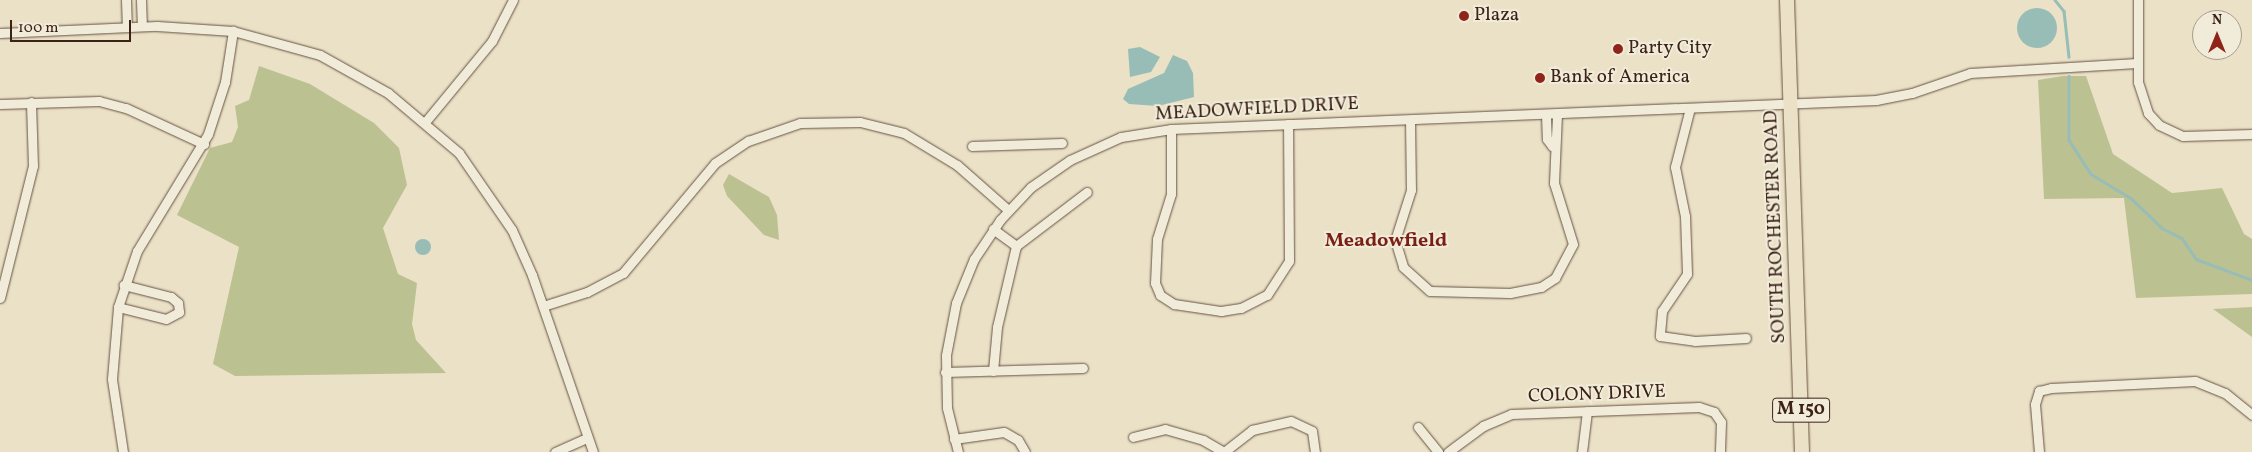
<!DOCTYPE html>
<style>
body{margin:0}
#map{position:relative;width:2252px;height:452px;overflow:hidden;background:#eae1c6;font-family:Vollkorn,serif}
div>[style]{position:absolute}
.green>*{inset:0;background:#bcc192}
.water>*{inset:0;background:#98bdb6}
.round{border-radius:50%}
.stream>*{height:2.5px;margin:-1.25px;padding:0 1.25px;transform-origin:1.25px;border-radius:1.25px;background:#98bdb6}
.roads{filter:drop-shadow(0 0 1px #685143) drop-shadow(0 0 1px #685143)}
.minor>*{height:9px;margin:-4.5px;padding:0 4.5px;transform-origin:4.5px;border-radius:4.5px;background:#f1ecda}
.primary>*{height:14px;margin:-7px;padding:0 7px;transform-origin:7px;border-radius:7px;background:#eae1c6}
.dots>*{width:14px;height:14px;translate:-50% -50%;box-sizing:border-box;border:2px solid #f1ecda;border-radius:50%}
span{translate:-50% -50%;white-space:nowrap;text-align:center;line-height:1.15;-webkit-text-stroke:4px #f1ecda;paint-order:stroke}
.shield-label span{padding:1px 4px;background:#f1ecda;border:1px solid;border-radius:4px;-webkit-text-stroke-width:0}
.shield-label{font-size:18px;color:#3c2117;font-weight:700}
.poi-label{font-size:19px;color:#3c2117}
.left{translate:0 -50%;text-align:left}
.street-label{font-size:19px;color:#3c2117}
.neighbourhood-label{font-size:20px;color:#7a1f14;font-weight:700}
.north{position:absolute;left:2192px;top:10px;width:50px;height:50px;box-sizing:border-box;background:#f1ecda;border:1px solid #a99b8c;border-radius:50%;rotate:0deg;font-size:14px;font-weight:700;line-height:20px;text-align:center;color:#3c2117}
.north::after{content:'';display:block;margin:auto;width:18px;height:22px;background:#8f2418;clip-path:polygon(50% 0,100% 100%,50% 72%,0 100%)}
.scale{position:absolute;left:10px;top:20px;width:121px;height:22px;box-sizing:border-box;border:2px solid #3c2117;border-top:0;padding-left:6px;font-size:15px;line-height:18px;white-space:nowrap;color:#3c2117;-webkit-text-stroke:4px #f1ecda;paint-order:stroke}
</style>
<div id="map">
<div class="green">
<i style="clip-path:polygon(259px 66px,310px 84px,374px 123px,399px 148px,407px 185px,383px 228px,398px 274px,417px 283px,412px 324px,416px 340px,446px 373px,235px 376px,213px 364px,239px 247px,177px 215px,210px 148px,232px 142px,238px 127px,235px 106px,249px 100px)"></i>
<i style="clip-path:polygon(2063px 76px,2086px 76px,2113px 154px,2172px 193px,2222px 188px,2244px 234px,2252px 239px,2252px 294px,2136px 298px,2124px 198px,2044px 199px,2038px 80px)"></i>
<i style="clip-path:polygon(729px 174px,769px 197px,777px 215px,779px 240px,764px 235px,727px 196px,723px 185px)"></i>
<i style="clip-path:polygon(2252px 307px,2252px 337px,2213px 309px)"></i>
</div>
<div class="water">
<i class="round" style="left:2017px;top:8px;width:40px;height:40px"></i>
<i style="clip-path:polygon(1140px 47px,1160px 57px,1151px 72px,1130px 77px,1128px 49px)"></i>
<i style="clip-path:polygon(1173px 55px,1187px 61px,1193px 73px,1194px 97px,1158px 106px,1129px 104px,1123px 99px,1128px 89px,1164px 73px)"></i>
<i class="round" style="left:415px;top:239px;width:16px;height:16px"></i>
</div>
<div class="stream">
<i style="left:2055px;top:0;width:14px;rotate:51deg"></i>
<i style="left:2064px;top:11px;width:46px;rotate:83.8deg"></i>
<i style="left:2069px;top:76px;width:64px;rotate:90deg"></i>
<i style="left:2069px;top:140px;width:40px;rotate:57.1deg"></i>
<i style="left:2091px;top:174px;width:47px;rotate:31deg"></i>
<i style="left:2131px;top:198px;width:43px;rotate:44.1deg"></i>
<i style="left:2162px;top:228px;width:22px;rotate:27deg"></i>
<i style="left:2182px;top:238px;width:25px;rotate:56deg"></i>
<i style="left:2196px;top:259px;width:60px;rotate:20.6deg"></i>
</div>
<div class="roads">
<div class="minor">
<i style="left:126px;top:0;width:27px;rotate:88deg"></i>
<i style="left:141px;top:0;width:26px;rotate:88deg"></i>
<i style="left:2138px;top:0;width:82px;rotate:90deg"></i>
<i style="left:2138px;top:82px;width:33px;rotate:72deg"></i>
<i style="left:2148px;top:113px;width:16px;rotate:47deg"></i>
<i style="left:2159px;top:125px;width:26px;rotate:25deg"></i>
<i style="left:2183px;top:136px;width:69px;rotate:-1.7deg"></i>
<i style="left:0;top:33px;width:157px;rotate:-2.6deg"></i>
<i style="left:157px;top:26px;width:76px;rotate:3.8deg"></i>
<i style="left:233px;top:31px;width:90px;rotate:15.4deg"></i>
<i style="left:320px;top:55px;width:78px;rotate:29.2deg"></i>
<i style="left:388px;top:93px;width:93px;rotate:40.2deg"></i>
<i style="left:459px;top:153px;width:93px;rotate:55.5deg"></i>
<i style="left:512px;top:230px;width:49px;rotate:66deg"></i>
<i style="left:532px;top:275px;width:187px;rotate:71deg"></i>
<i style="left:0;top:104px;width:99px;rotate:-1.7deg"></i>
<i style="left:99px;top:101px;width:28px;rotate:15deg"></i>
<i style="left:126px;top:108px;width:86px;rotate:24.8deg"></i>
<i style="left:1690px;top:108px;width:61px;rotate:104.3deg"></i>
<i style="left:1675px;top:167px;width:50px;rotate:78.5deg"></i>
<i style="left:1685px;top:216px;width:58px;rotate:88deg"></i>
<i style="left:1687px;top:274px;width:45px;rotate:124deg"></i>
<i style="left:1662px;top:311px;width:25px;rotate:95deg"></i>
<i style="left:1660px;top:336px;width:35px;rotate:8deg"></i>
<i style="left:1695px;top:341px;width:51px;rotate:-3.4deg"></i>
<i style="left:1546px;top:114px;width:25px;rotate:88deg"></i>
<i style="left:1547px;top:139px;width:9px;rotate:54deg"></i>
<i style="left:1410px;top:120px;width:70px;rotate:89.2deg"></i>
<i style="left:1411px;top:190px;width:52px;rotate:107.7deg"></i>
<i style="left:1395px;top:240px;width:28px;rotate:73deg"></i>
<i style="left:1403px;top:267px;width:36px;rotate:42deg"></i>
<i style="left:1430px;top:291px;width:80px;rotate:1.4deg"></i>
<i style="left:1510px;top:293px;width:32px;rotate:-11deg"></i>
<i style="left:1541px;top:287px;width:17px;rotate:-33deg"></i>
<i style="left:1555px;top:278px;width:38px;rotate:-62deg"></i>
<i style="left:1573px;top:244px;width:64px;rotate:-107.3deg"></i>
<i style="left:1554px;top:183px;width:69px;rotate:-87.5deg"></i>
<i style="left:426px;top:121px;width:104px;rotate:-50.5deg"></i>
<i style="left:492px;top:41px;width:46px;rotate:-62.9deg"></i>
<i style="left:1171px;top:129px;width:65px;rotate:90deg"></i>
<i style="left:1171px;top:194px;width:47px;rotate:107.3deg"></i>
<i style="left:1157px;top:239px;width:44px;rotate:92.6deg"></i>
<i style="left:1155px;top:283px;width:13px;rotate:67deg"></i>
<i style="left:1160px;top:295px;width:17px;rotate:33deg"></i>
<i style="left:1174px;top:304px;width:48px;rotate:8.5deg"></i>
<i style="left:1221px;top:311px;width:20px;rotate:-9deg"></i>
<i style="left:1241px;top:308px;width:29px;rotate:-27deg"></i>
<i style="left:1267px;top:295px;width:40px;rotate:-57.1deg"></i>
<i style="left:1289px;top:261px;width:137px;rotate:-90.4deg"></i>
<i style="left:972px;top:146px;width:90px;rotate:-1.9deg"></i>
<i style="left:993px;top:229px;width:29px;rotate:36deg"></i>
<i style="left:0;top:298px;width:136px;rotate:-76deg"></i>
<i style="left:33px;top:166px;width:64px;rotate:-91.8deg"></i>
<i style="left:543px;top:306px;width:46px;rotate:-17.7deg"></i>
<i style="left:587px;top:292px;width:41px;rotate:-27.8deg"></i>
<i style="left:623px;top:273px;width:143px;rotate:-50.1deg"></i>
<i style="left:715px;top:163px;width:40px;rotate:-34deg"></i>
<i style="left:748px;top:141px;width:55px;rotate:-19.1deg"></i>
<i style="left:800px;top:123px;width:60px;rotate:-1deg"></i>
<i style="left:860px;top:122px;width:45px;rotate:14deg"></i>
<i style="left:904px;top:133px;width:62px;rotate:31.1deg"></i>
<i style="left:957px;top:165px;width:68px;rotate:41.4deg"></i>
<i style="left:118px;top:307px;width:49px;rotate:14deg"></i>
<i style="left:166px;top:319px;width:15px;rotate:-28deg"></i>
<i style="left:179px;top:312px;width:9px;rotate:-96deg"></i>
<i style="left:178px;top:303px;width:9px;rotate:-139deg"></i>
<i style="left:171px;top:297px;width:49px;rotate:-165.7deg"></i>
<i style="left:993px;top:371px;width:44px;rotate:-84.8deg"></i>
<i style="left:997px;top:327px;width:83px;rotate:-76.8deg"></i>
<i style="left:1016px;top:246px;width:89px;rotate:-37.3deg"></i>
<i style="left:945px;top:372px;width:138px;rotate:-1.7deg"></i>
<i style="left:1418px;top:427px;width:32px;rotate:51deg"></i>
<i style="left:1133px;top:437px;width:33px;rotate:-14deg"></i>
<i style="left:1165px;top:429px;width:40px;rotate:16deg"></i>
<i style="left:1203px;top:440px;width:24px;rotate:30deg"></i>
<i style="left:954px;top:439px;width:50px;rotate:-8deg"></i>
<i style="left:1004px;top:432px;width:16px;rotate:30deg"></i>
<i style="left:1018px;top:440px;width:14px;rotate:60deg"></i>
<i style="left:123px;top:452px;width:74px;rotate:-98.6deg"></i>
<i style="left:112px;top:379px;width:72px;rotate:-85.2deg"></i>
<i style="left:118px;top:307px;width:59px;rotate:-71.3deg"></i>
<i style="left:137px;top:251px;width:137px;rotate:-58.7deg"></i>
<i style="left:208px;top:134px;width:55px;rotate:-71.9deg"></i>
<i style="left:225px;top:82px;width:52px;rotate:-81.1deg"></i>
<i style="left:555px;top:452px;width:35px;rotate:-24deg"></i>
<i style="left:958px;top:452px;width:45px;rotate:-104deg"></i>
<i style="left:947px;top:408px;width:53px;rotate:-91.1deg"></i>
<i style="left:946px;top:355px;width:53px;rotate:-79.1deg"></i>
<i style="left:956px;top:303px;width:48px;rotate:-67.8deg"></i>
<i style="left:974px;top:259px;width:47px;rotate:-56.3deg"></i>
<i style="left:1000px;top:220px;width:45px;rotate:-46.8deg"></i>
<i style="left:1031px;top:187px;width:47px;rotate:-34.7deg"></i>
<i style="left:1070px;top:160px;width:56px;rotate:-24.3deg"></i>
<i style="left:1121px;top:137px;width:51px;rotate:-9.1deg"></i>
<i style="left:1171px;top:129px;width:706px;rotate:-2.36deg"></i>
<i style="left:1876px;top:100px;width:37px;rotate:-11deg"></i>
<i style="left:1912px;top:93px;width:61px;rotate:-19deg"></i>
<i style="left:1970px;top:73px;width:167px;rotate:-3.4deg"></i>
<i style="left:1224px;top:452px;width:36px;rotate:-38deg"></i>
<i style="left:1252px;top:430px;width:40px;rotate:-13deg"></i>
<i style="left:1291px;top:421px;width:23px;rotate:25deg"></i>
<i style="left:1312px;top:431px;width:21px;rotate:82deg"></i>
<i style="left:1448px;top:452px;width:44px;rotate:-36.6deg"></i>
<i style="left:1483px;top:426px;width:30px;rotate:-23deg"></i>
<i style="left:1511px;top:414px;width:188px;rotate:-2.1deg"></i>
<i style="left:1699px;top:407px;width:16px;rotate:18deg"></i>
<i style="left:1714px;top:412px;width:12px;rotate:55deg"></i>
<i style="left:1721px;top:422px;width:30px;rotate:92deg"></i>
<i style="left:1582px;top:452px;width:41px;rotate:-83deg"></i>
<i style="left:2039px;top:452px;width:48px;rotate:-94.8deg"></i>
<i style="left:2035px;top:404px;width:14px;rotate:-73deg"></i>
<i style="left:2039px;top:391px;width:12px;rotate:-14deg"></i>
<i style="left:2051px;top:388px;width:144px;rotate:-2.8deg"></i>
<i style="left:2195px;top:381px;width:32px;rotate:22deg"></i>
<i style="left:2225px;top:393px;width:35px;rotate:39deg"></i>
</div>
<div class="primary">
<i style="left:1787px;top:0;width:452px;rotate:88.1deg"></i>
</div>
</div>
<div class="dots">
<i style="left:1464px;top:16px;background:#8f2418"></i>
<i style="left:1618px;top:49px;background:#8f2418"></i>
<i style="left:1540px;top:78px;background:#8f2418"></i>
</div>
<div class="shield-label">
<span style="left:1801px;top:410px">M 150</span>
</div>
<div class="poi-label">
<span class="left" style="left:1474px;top:16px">Plaza</span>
<span class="left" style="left:1628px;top:49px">Party City</span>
<span class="left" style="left:1550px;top:78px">Bank of America</span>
</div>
<div class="street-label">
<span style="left:1257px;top:110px;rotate:-3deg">MEADOWFIELD DRIVE</span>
<span style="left:1776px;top:227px;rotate:-92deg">SOUTH ROCHESTER ROAD</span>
<span style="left:1597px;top:395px;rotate:-2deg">COLONY DRIVE</span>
</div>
<div class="neighbourhood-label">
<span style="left:1386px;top:241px">Meadowfield</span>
</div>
<div class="north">N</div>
<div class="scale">100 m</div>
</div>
